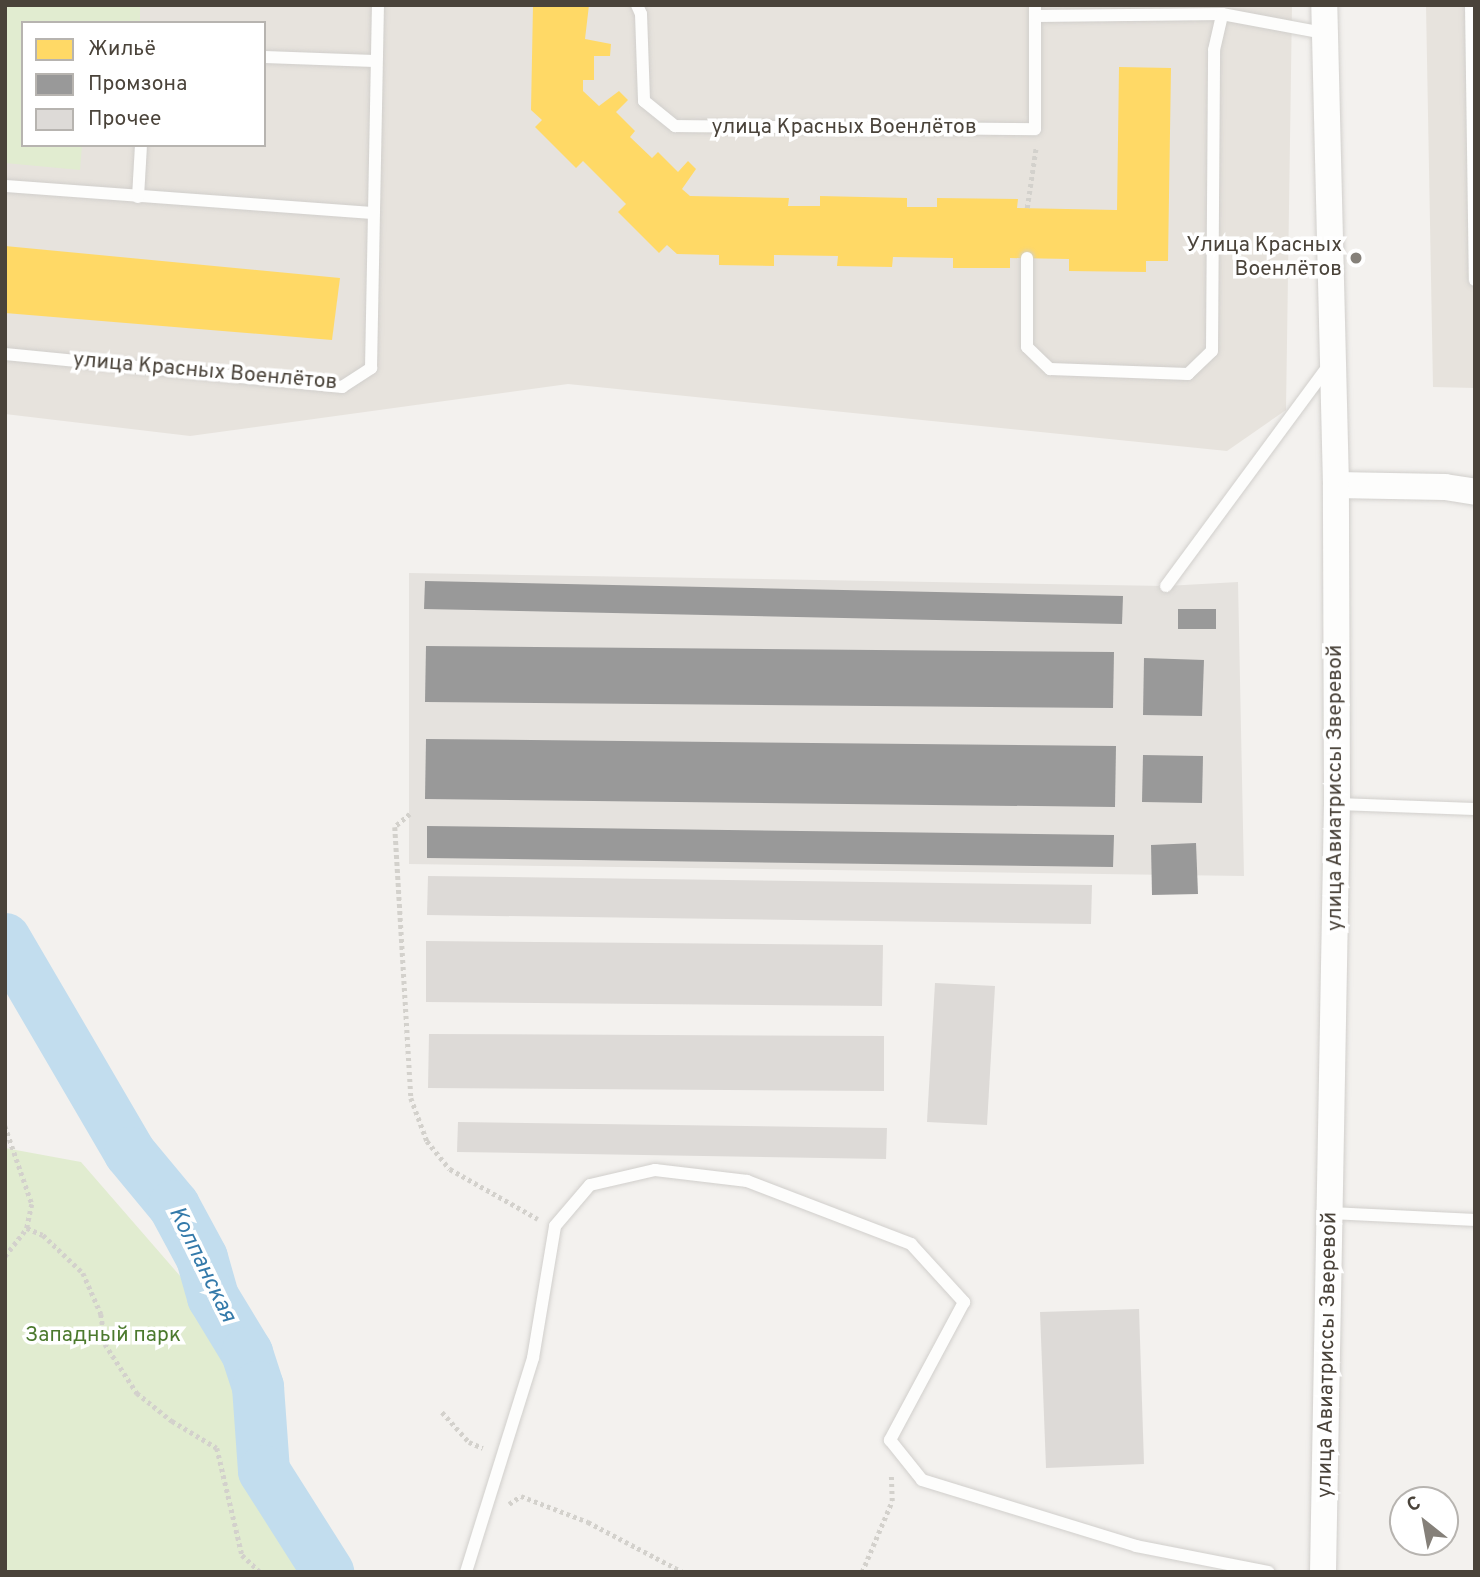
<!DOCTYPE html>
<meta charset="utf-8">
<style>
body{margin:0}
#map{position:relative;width:1480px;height:1577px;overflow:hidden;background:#f3f1ee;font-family:Overpass,sans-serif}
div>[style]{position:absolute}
.residential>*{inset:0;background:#e7e3dd}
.industrial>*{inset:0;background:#e5e2de}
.green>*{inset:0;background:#e1ecd0}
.homes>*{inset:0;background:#ffd966}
.industry>*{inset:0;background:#999}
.river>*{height:52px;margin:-26px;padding:0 26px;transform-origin:26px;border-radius:26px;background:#c2ddee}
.building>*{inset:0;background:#dddad7}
.path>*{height:4.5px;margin-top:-2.25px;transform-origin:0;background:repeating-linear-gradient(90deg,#d3d1cc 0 3.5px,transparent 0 7px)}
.roads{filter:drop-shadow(0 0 2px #d1cfcc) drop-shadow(0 0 2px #d1cfcc)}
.lane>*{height:12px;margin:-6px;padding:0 6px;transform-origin:6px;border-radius:6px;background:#fdfdfc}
.street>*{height:26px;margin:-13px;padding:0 13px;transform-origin:13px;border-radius:13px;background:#fdfdfc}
.dots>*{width:19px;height:19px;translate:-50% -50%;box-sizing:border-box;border:4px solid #fff;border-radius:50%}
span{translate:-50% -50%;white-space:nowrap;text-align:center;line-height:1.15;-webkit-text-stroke:7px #fff;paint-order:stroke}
.street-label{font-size:21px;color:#4a433a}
.poi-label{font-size:21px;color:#4a433a}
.right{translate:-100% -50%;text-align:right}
.park-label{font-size:21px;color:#4c7a2e}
.water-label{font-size:23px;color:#347aaa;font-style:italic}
.frame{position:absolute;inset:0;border:7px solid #4a433a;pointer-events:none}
.legend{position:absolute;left:21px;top:21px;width:245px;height:126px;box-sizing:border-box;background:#fff;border:2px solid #b7b4b0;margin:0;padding:9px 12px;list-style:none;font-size:21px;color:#4a433a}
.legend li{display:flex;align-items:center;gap:14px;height:35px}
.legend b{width:35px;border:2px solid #b7b4b0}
.north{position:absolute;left:1389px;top:1486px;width:70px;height:70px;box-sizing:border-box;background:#fff;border:2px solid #b7b4b0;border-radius:50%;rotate:329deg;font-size:19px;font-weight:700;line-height:28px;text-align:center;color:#4a433a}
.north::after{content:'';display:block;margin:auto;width:24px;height:32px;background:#858079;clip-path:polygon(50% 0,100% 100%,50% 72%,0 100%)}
</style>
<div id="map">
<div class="residential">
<i style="clip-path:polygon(evenodd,5px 5px,1292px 5px,1286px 410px,1227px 451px,568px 384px,190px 436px,5px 414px,5px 5px,23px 23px,264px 23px,264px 145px,23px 145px,23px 23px)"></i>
<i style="clip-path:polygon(1426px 5px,1475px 5px,1475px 388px,1433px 387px)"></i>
</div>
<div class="industrial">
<i style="clip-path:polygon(409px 573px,1166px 586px,1238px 582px,1244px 876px,409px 864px)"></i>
</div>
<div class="green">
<i style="clip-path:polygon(5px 5px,140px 5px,140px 23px,23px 23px,23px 145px,82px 145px,80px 170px,5px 163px)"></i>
<i style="clip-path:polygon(5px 1148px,81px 1162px,247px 1353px,256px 1439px,256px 1479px,308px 1572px,5px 1572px)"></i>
</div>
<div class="homes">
<i style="clip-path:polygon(533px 5px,589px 5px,585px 39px,611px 44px,610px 56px,594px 56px,594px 80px,583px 80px,583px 91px,599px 106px,619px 91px,628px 100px,616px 112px,635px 131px,630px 137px,652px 158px,658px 152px,678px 172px,688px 161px,696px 169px,682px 189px,690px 196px,789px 198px,788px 206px,820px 206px,820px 196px,907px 198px,907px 207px,937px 207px,937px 198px,1018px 199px,1017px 208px,1117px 210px,1119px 67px,1171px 68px,1168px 261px,1146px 261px,1146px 272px,1069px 271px,1069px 259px,1010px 258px,1010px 268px,953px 268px,953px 258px,893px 257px,892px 267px,837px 266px,838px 256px,774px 255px,774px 266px,719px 265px,719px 255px,677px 254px,667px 245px,659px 253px,618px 212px,626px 204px,583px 161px,576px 168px,535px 127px,542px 120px,531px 110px)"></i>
<i style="clip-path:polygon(5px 246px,340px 278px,332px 340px,5px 313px)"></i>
</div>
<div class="industry">
<i style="clip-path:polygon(425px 581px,1123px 596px,1122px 624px,424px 609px)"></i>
<i style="clip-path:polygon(1178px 609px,1216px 609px,1216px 629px,1178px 629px)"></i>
<i style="clip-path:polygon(426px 646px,1114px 652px,1113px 708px,425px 702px)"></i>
<i style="clip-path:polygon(1144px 658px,1204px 660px,1202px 716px,1143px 715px)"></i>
<i style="clip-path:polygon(426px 739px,1116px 746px,1115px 807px,425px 799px)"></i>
<i style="clip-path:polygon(1143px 755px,1203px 756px,1202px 803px,1142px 802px)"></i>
<i style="clip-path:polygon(427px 826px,1114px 835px,1113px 867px,427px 858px)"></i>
<i style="clip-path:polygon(1196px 843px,1198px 894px,1152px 895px,1151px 845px)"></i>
</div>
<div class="river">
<i style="left:5px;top:939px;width:248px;rotate:59.7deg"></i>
<i style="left:130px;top:1153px;width:69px;rotate:50.3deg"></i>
<i style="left:174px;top:1206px;width:59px;rotate:61.7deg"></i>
<i style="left:202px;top:1258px;width:41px;rotate:74.2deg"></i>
<i style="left:213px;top:1297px;width:66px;rotate:58.7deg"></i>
<i style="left:247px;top:1353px;width:36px;rotate:72deg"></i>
<i style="left:258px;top:1387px;width:84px;rotate:85.9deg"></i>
<i style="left:264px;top:1471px;width:120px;rotate:57.6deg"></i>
</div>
<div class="building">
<i style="clip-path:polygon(428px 876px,1092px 885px,1091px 924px,427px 915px)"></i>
<i style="clip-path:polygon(426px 941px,883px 945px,882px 1006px,426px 1002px)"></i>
<i style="clip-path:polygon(935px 983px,995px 986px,987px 1125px,927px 1122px)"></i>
<i style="clip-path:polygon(429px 1034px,884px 1036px,884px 1091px,428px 1088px)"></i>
<i style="clip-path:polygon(458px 1122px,887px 1128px,886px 1159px,457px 1152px)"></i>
<i style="clip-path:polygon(1139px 1309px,1144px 1464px,1046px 1468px,1040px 1312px)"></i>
</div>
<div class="path">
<i style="left:1027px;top:208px;width:62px;rotate:-81.6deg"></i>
<i style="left:410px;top:814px;width:20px;rotate:139deg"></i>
<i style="left:395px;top:827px;width:271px;rotate:86.6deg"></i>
<i style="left:411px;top:1098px;width:46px;rotate:69.6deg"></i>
<i style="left:427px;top:1141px;width:36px;rotate:51deg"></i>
<i style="left:450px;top:1169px;width:101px;rotate:29.6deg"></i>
<i style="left:5px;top:1126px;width:83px;rotate:70.9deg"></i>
<i style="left:32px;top:1204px;width:25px;rotate:102deg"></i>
<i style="left:27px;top:1228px;width:17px;rotate:24deg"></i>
<i style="left:43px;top:1235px;width:55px;rotate:43.5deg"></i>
<i style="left:83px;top:1273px;width:45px;rotate:66.3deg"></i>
<i style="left:101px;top:1314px;width:30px;rotate:82deg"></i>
<i style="left:105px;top:1344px;width:59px;rotate:56.9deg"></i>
<i style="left:137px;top:1393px;width:45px;rotate:38.7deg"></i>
<i style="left:172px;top:1421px;width:52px;rotate:31deg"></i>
<i style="left:217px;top:1448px;width:110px;rotate:76.8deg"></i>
<i style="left:242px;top:1555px;width:25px;rotate:43deg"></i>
<i style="left:5px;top:1256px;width:36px;rotate:-52deg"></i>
<i style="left:442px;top:1412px;width:40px;rotate:48deg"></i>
<i style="left:469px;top:1442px;width:15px;rotate:23deg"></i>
<i style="left:509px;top:1504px;width:14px;rotate:-34deg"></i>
<i style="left:521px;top:1496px;width:72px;rotate:21.2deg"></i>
<i style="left:588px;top:1522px;width:107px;rotate:27.8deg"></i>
<i style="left:862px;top:1572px;width:77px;rotate:-67.1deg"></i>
<i style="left:892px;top:1501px;width:27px;rotate:-92deg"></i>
</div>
<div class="roads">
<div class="lane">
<i style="left:637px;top:5px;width:10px;rotate:66deg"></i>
<i style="left:641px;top:14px;width:87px;rotate:88deg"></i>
<i style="left:644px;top:101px;width:40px;rotate:39deg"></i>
<i style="left:675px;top:126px;width:360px;rotate:0.5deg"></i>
<i style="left:1035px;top:129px;width:124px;rotate:-90deg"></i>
<i style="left:1471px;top:5px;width:275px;rotate:89.2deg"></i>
<i style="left:1036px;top:16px;width:186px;rotate:-0.6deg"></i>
<i style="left:1222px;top:14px;width:104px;rotate:10.6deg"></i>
<i style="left:264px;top:57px;width:111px;rotate:2.1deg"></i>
<i style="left:5px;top:186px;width:369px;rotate:4.2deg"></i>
<i style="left:138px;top:197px;width:52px;rotate:-86.7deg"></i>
<i style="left:1027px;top:258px;width:89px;rotate:90deg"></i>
<i style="left:1027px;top:347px;width:32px;rotate:44deg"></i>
<i style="left:1050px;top:369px;width:138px;rotate:2.1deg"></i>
<i style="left:1188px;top:374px;width:33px;rotate:-44deg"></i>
<i style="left:1212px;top:351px;width:301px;rotate:-89.6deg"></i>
<i style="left:1214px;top:50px;width:37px;rotate:-77deg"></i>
<i style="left:5px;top:354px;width:339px;rotate:5.6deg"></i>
<i style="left:342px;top:387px;width:35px;rotate:-33deg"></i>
<i style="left:371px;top:368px;width:363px;rotate:-88.9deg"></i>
<i style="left:1166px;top:586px;width:275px;rotate:-53.6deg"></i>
<i style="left:1337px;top:804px;width:138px;rotate:2.1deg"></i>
<i style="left:1331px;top:1213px;width:144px;rotate:2.8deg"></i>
<i style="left:466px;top:1572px;width:224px;rotate:-72.6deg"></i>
<i style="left:533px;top:1358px;width:134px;rotate:-80.5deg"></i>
<i style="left:555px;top:1226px;width:54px;rotate:-49.5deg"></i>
<i style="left:590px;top:1185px;width:67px;rotate:-13deg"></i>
<i style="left:655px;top:1170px;width:93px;rotate:6.8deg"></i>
<i style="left:747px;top:1181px;width:176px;rotate:21deg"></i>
<i style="left:911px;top:1244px;width:79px;rotate:47.6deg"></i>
<i style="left:964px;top:1302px;width:157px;rotate:118.2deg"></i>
<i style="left:890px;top:1440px;width:51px;rotate:51.3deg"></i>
<i style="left:922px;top:1480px;width:224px;rotate:17.1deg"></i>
<i style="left:1136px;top:1546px;width:135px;rotate:11.1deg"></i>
</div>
<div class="street">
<i style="left:1336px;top:485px;width:109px;rotate:1.1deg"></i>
<i style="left:1445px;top:487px;width:30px;rotate:9deg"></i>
<i style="left:1323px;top:1572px;width:768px;rotate:-88.96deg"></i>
<i style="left:1337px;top:804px;width:319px;rotate:-90.2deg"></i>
<i style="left:1336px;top:485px;width:480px;rotate:-91.4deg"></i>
</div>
</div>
<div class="dots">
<i style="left:1356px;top:258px;background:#858079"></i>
</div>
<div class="street-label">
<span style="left:844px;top:128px">улица Красных Военлётов</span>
<span style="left:205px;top:372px;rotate:5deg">улица Красных Военлётов</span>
<span style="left:1336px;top:788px;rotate:-90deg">улица Авиатриссы Зверевой</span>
<span style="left:1328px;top:1355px;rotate:-89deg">улица Авиатриссы Зверевой</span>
</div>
<div class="poi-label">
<span class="right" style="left:1342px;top:258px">Улица Красных<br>Военлётов</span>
</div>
<div class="park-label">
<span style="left:103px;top:1336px">Западный парк</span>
</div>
<div class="water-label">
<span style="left:201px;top:1265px;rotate:64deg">Колпанская</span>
</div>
<div class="frame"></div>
<ul class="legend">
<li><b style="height:19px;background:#ffd966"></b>Жильё</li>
<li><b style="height:19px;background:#999"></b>Промзона</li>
<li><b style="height:19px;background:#dddad7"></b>Прочее</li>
</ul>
<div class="north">С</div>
</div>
